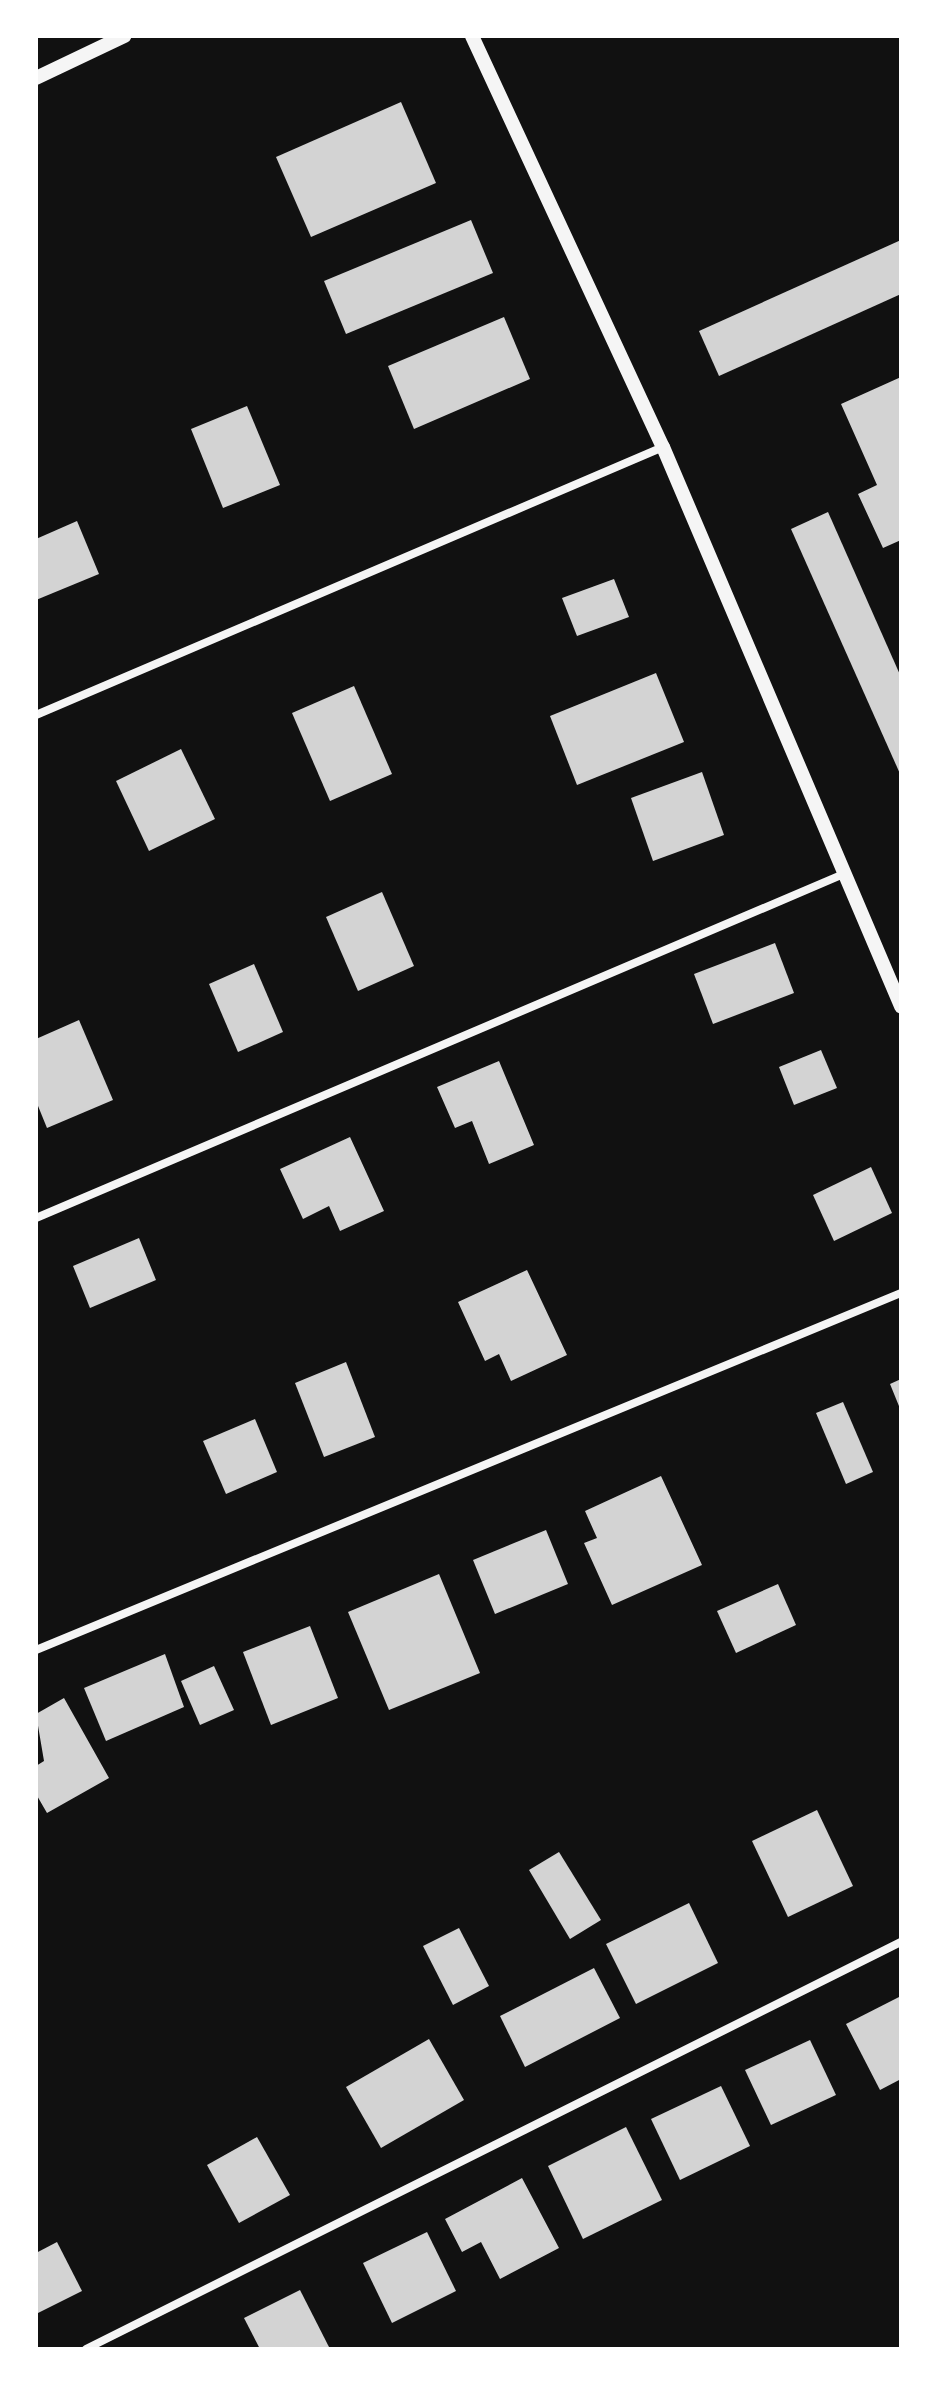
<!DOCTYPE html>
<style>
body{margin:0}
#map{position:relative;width:937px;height:2385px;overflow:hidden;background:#111;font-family:"IBM Plex Sans",sans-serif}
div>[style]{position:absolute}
.building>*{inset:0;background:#d3d3d3}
.minor>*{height:8px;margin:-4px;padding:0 4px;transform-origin:4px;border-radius:4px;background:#f5f5f5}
.tertiary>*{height:14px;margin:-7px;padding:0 7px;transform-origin:7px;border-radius:7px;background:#f5f5f5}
span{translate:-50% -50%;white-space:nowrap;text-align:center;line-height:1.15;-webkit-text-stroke:7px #fff;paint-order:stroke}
.frame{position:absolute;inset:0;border:38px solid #fff;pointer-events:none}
</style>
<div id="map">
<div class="building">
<i style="clip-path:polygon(401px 102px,436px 183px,311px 237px,276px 157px)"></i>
<i style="clip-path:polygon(471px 220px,493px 273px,346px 334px,324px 281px)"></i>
<i style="clip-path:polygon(901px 240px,901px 294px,719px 376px,699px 331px)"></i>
<i style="clip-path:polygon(504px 317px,530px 379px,414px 429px,388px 366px)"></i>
<i style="clip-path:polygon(901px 377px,901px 540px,883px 548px,858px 494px,877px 485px,841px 404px)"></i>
<i style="clip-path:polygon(247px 406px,280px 485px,223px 508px,191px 429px)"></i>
<i style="clip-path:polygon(828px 512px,901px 677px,901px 776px,791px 529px)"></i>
<i style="clip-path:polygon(77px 521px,99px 574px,36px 600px,36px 539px)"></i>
<i style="clip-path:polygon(614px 579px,629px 617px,577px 636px,562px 598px)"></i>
<i style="clip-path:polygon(656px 673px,684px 742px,577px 785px,550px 716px)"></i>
<i style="clip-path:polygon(354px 686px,392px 774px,330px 801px,292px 713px)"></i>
<i style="clip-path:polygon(181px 749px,215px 819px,149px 851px,116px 781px)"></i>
<i style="clip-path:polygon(702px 772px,724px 835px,653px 861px,631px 798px)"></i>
<i style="clip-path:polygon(382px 892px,414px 966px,358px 991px,326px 917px)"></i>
<i style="clip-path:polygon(775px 943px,794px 993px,713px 1024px,694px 974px)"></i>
<i style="clip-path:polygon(254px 964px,283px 1032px,238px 1052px,209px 984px)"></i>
<i style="clip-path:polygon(79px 1020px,113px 1100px,47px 1128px,36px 1101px,36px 1039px)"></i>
<i style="clip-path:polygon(821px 1050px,837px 1088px,794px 1105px,779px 1067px)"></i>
<i style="clip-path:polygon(499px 1061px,534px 1145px,489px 1164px,472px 1121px,455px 1128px,437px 1087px)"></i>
<i style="clip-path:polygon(350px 1137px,384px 1211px,340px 1231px,329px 1206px,303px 1219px,280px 1169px)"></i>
<i style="clip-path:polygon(871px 1167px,892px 1213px,834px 1241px,813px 1195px)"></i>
<i style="clip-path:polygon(139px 1238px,156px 1280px,90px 1308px,73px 1266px)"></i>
<i style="clip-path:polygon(527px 1270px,567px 1355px,511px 1381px,499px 1354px,485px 1361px,458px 1302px)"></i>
<i style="clip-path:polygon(346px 1362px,375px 1437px,324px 1457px,295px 1383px)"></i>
<i style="clip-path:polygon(901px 1379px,901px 1411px,890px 1384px)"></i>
<i style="clip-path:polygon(843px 1402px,873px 1472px,846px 1484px,816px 1413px)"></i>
<i style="clip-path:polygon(255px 1419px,277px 1472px,226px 1494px,203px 1441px)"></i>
<i style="clip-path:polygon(661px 1476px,702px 1565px,612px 1605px,584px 1543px,597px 1538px,585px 1511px)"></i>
<i style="clip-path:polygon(546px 1530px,568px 1584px,495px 1614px,473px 1560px)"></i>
<i style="clip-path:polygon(439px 1574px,480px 1673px,389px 1710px,348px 1612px)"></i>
<i style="clip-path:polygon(778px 1584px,796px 1625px,736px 1653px,717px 1611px)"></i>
<i style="clip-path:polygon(310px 1626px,338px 1698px,271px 1725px,243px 1652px)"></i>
<i style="clip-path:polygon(165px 1654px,184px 1707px,106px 1741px,84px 1688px)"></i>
<i style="clip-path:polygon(214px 1666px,234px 1710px,200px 1725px,181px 1681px)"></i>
<i style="clip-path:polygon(64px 1698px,109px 1778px,47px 1813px,36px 1794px,36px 1766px,44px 1761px,36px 1714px)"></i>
<i style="clip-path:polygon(817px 1810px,853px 1886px,788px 1917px,752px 1841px)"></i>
<i style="clip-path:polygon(559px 1852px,601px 1920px,570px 1939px,529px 1870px)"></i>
<i style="clip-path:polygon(689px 1903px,718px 1963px,636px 2004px,606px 1944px)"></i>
<i style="clip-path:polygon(459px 1928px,489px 1986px,453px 2005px,423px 1946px)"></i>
<i style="clip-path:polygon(594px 1968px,620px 2018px,525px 2067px,500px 2016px)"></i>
<i style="clip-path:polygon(901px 1996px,901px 2079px,880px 2090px,846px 2024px)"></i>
<i style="clip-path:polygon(429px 2039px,464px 2100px,381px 2148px,346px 2087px)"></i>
<i style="clip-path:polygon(810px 2040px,836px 2095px,771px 2125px,745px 2070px)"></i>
<i style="clip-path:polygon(721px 2086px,750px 2146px,680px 2180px,651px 2119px)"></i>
<i style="clip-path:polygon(626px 2127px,662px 2200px,583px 2239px,548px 2166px)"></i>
<i style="clip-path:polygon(257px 2137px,290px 2195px,239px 2223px,207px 2165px)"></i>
<i style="clip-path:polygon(522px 2178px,559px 2248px,500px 2279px,481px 2242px,462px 2252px,445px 2219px)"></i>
<i style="clip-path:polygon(427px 2232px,456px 2291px,392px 2323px,363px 2263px)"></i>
<i style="clip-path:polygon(57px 2242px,82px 2291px,36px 2314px,36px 2253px)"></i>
<i style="clip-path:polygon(300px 2290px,330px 2349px,260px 2349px,244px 2318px)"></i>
</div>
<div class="minor">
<i style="left:36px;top:715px;width:682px;rotate:-23.14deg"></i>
<i style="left:36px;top:1218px;width:873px;rotate:-23.07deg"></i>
<i style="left:36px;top:1650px;width:936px;rotate:-22.43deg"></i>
<i style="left:86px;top:2349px;width:911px;rotate:-26.54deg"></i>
</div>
<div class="tertiary">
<i style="left:472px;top:36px;width:453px;rotate:65.1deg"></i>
<i style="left:663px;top:447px;width:608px;rotate:66.94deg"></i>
<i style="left:36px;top:78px;width:98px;rotate:-25.5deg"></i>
</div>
<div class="frame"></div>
</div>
